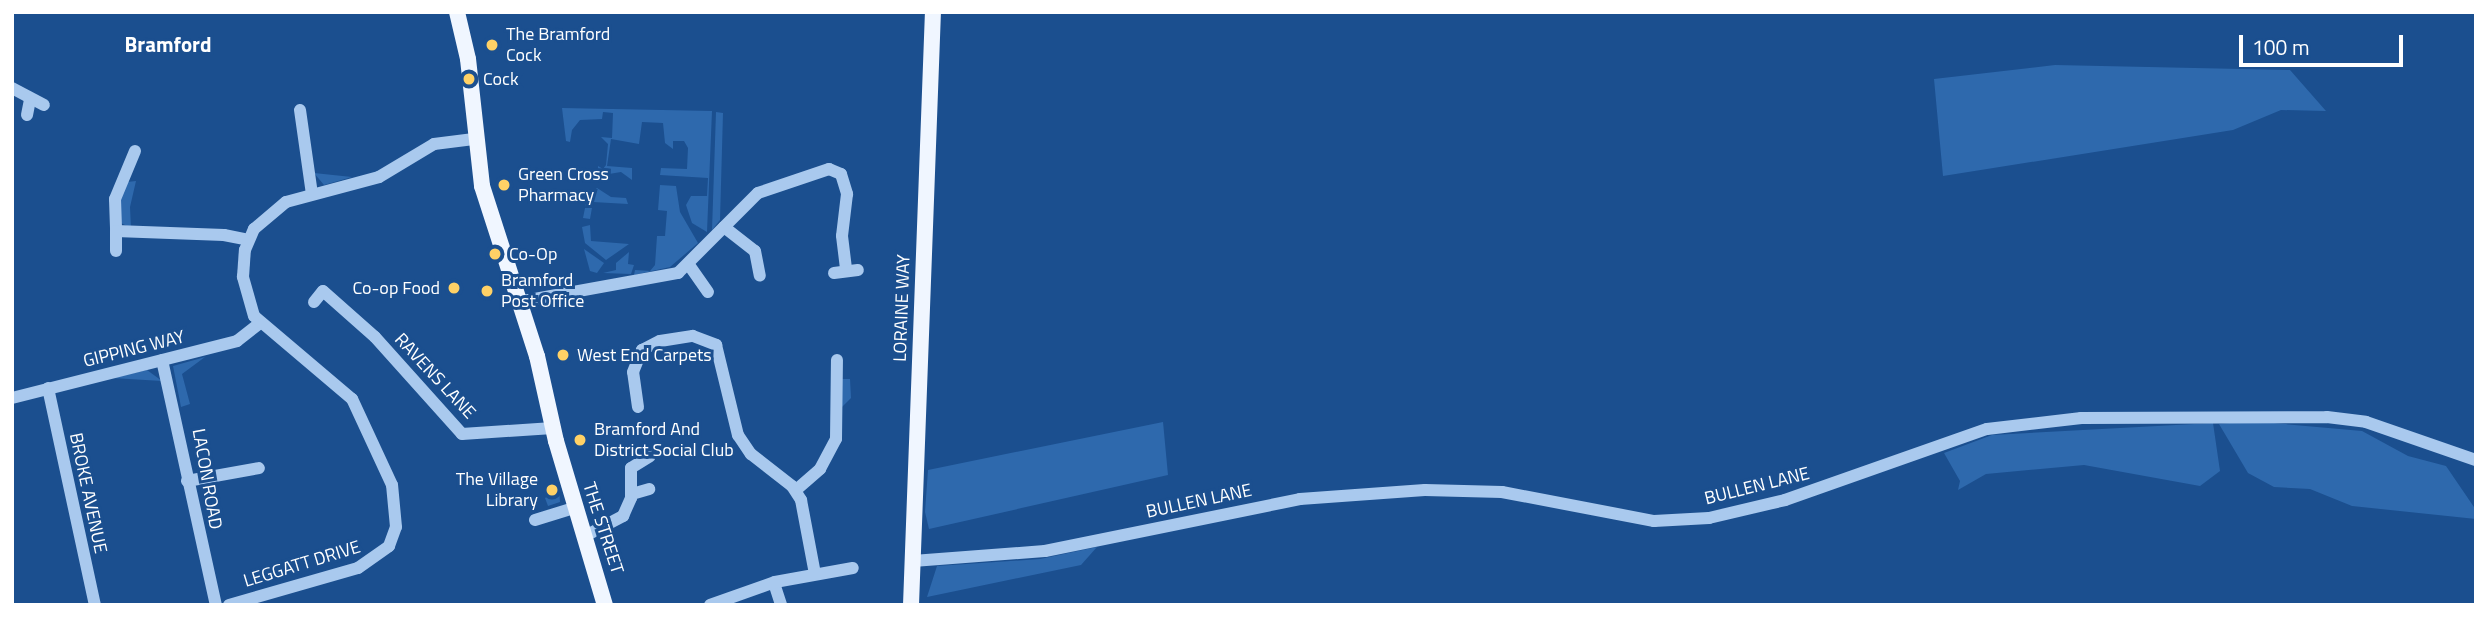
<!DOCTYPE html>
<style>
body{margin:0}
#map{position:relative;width:2488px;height:617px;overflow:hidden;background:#1b4f8f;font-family:"Titillium Web",sans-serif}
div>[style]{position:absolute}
.green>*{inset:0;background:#2e69ad}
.minor>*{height:12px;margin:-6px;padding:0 6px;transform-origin:6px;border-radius:6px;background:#a9c9ee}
.major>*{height:16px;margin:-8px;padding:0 8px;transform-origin:8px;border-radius:8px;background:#f0f6ff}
.dots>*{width:19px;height:19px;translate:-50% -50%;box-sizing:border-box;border:4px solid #1b4f8f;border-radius:50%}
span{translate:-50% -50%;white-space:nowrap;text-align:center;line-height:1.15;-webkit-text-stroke:6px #1b4f8f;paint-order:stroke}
.poi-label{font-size:18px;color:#fff}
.left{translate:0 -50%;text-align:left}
.right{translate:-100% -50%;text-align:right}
.street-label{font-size:18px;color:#fff}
.quarter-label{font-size:21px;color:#fff;font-weight:700}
.frame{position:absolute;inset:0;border:14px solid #fff;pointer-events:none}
.scale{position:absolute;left:2239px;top:35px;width:164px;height:32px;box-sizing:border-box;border:4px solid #fff;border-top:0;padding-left:9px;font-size:21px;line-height:24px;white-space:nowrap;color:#fff;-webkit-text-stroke:5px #1b4f8f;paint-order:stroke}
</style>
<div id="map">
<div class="green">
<i style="clip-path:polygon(2055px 65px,2290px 70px,2326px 111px,2281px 110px,2233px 130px,1943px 176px,1934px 79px)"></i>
<i style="clip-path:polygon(562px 108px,712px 111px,707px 232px,692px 223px,686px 205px,691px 196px,707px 196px,708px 178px,660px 175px,661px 168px,687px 169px,688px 148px,684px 141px,673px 141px,673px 149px,665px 143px,663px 123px,642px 122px,639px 144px,611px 139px,607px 166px,632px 168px,632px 180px,621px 172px,603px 175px,598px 171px,598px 166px,603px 169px,606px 165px,608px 144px,601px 137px,612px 138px,613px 113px,603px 112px,602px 119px,580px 120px,572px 130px,570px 142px,566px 141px)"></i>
<i style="clip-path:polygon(716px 112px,723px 113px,720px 220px,712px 230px)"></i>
<i style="clip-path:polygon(314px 173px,352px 177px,324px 185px)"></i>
<i style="clip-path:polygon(136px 181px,130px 207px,131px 228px,121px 223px,118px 205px,127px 182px)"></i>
<i style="clip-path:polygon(660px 185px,676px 186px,680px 212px,698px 243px,670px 267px,634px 275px,635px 270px,650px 271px,655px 265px,657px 236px,665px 236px,667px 211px,658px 210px)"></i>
<i style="clip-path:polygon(597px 188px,611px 197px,626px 198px,628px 204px,593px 202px,590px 219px,583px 218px,587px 198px)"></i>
<i style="clip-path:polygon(590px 225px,591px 241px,629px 244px,606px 260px,585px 243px,582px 227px)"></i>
<i style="clip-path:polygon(584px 249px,604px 263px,597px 273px,590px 271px)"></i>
<i style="clip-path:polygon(629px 252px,628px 264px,634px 265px,631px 274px,603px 273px,616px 270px,616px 263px)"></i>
<i style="clip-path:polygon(205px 357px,182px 374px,190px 404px,181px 407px,173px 366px)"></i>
<i style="clip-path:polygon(147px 370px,162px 381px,112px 378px)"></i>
<i style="clip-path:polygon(842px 379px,850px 379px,851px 398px,842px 407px)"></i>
<i style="clip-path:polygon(2251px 421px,2362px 431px,2408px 456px,2446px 466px,2476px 510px,2476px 519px,2352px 506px,2310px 489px,2274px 487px,2248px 473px,2219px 424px)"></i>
<i style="clip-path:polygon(1163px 422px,1168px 475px,929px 529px,925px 512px,928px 470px)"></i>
<i style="clip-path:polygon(2213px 423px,2220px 471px,2200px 486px,2084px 465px,1986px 474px,1958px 490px,1960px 481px,1944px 453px,1992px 435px)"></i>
<i style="clip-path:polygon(559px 489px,560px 502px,548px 506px,545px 498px)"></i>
<i style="clip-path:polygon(1097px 547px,1081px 565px,927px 597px,937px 566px,1040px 559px)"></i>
</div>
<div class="minor">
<i style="left:12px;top:88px;width:36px;rotate:28deg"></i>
<i style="left:300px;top:110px;width:85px;rotate:81.9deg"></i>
<i style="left:27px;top:115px;width:16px;rotate:-79deg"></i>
<i style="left:135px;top:151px;width:52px;rotate:112.6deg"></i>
<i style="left:115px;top:199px;width:32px;rotate:88deg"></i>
<i style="left:116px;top:231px;width:108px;rotate:2.1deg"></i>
<i style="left:224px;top:235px;width:25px;rotate:11deg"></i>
<i style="left:724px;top:227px;width:39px;rotate:38deg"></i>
<i style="left:755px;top:251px;width:25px;rotate:79deg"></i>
<i style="left:116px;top:251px;width:20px;rotate:-90deg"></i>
<i style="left:689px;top:265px;width:33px;rotate:55deg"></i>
<i style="left:834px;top:273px;width:24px;rotate:-7deg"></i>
<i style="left:314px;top:302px;width:14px;rotate:-51deg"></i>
<i style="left:323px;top:291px;width:69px;rotate:41.5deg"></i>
<i style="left:375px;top:337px;width:130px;rotate:48.1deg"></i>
<i style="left:462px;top:434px;width:91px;rotate:-3.8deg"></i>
<i style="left:518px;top:302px;width:163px;rotate:-10.3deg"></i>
<i style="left:678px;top:273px;width:113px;rotate:-45deg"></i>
<i style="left:758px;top:193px;width:75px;rotate:-18.7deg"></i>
<i style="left:829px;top:169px;width:13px;rotate:23deg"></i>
<i style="left:841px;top:174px;width:21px;rotate:73deg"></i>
<i style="left:847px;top:194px;width:42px;rotate:96.8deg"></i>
<i style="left:842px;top:236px;width:33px;rotate:83deg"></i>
<i style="left:162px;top:360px;width:251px;rotate:77.6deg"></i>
<i style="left:48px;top:388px;width:222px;rotate:77.8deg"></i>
<i style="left:12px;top:398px;width:232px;rotate:-14.2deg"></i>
<i style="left:237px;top:341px;width:28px;rotate:-38deg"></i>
<i style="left:638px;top:407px;width:35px;rotate:-98deg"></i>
<i style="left:633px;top:372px;width:24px;rotate:-68deg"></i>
<i style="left:642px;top:350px;width:20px;rotate:-27deg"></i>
<i style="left:660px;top:341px;width:33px;rotate:-9deg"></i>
<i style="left:693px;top:336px;width:25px;rotate:21deg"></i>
<i style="left:716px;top:345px;width:93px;rotate:76.3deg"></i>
<i style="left:738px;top:435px;width:23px;rotate:56deg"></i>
<i style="left:751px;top:454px;width:52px;rotate:38deg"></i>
<i style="left:792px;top:486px;width:17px;rotate:57deg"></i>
<i style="left:801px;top:500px;width:75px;rotate:79.3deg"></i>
<i style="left:187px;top:481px;width:73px;rotate:-10.2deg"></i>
<i style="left:796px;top:490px;width:32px;rotate:-41deg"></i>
<i style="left:820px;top:469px;width:34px;rotate:-62deg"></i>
<i style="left:836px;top:439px;width:79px;rotate:-89.3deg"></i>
<i style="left:632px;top:494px;width:18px;rotate:-16deg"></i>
<i style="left:535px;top:520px;width:44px;rotate:-17.2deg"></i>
<i style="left:587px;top:535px;width:41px;rotate:-27.8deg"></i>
<i style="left:623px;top:516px;width:20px;rotate:-66deg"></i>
<i style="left:631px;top:498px;width:30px;rotate:-90deg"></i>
<i style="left:631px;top:468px;width:22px;rotate:-32deg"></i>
<i style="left:913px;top:561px;width:132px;rotate:-4.3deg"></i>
<i style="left:1045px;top:551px;width:260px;rotate:-11.5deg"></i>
<i style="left:1300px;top:499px;width:125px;rotate:-4.1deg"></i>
<i style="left:1425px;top:490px;width:77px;rotate:1.5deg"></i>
<i style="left:1502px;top:492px;width:155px;rotate:10.8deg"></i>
<i style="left:1654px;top:521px;width:55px;rotate:-3.1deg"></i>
<i style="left:1709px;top:518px;width:78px;rotate:-13.3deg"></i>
<i style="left:1785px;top:500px;width:214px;rotate:-19.4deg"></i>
<i style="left:1987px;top:429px;width:95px;rotate:-6.7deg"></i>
<i style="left:2081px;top:418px;width:246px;rotate:-0.2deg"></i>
<i style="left:2327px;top:417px;width:39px;rotate:7deg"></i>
<i style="left:2366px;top:422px;width:116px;rotate:19.1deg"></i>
<i style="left:774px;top:583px;width:23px;rotate:72deg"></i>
<i style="left:229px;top:605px;width:134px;rotate:-16deg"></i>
<i style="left:358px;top:568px;width:38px;rotate:-35deg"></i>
<i style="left:389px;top:546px;width:20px;rotate:-70deg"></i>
<i style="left:396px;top:527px;width:42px;rotate:-95.4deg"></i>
<i style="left:392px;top:485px;width:95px;rotate:-114.9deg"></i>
<i style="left:352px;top:399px;width:128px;rotate:-139.7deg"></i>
<i style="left:254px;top:316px;width:41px;rotate:-105.8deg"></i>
<i style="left:243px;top:277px;width:27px;rotate:-86deg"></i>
<i style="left:245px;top:250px;width:23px;rotate:-67deg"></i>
<i style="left:254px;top:229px;width:42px;rotate:-40.2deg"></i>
<i style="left:286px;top:202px;width:96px;rotate:-15deg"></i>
<i style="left:379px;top:177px;width:64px;rotate:-31deg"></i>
<i style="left:434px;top:144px;width:40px;rotate:-7.1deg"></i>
<i style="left:710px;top:605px;width:69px;rotate:-19.5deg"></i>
<i style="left:775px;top:582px;width:79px;rotate:-10.2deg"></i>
</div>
<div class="major">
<i style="left:457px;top:12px;width:48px;rotate:76.8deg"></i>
<i style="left:468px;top:59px;width:128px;rotate:83.7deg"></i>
<i style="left:482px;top:186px;width:179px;rotate:72.1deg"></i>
<i style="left:537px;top:356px;width:87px;rotate:77.4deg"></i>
<i style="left:556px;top:441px;width:171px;rotate:73.4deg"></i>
<i style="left:911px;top:605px;width:593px;rotate:-87.88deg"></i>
</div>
<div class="dots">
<i style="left:492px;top:45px;background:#ffd166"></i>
<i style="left:469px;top:79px;background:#ffd166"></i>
<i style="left:504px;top:185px;background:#ffd166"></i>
<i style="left:495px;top:254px;background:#ffd166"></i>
<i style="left:454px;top:288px;background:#ffd166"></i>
<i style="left:487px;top:291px;background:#ffd166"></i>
<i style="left:563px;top:355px;background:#ffd166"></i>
<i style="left:580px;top:440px;background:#ffd166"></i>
<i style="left:552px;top:490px;background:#ffd166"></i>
</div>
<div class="poi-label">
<span class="left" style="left:506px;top:45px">The Bramford<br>Cock</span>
<span class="left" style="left:483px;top:79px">Cock</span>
<span class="left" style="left:518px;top:185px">Green Cross<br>Pharmacy</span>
<span class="left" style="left:509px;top:254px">Co-Op</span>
<span class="left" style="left:501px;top:291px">Bramford<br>Post Office</span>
<span class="right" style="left:440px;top:288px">Co-op Food</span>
<span class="left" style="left:577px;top:355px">West End Carpets</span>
<span class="left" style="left:594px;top:440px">Bramford And<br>District Social Club</span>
<span class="right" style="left:538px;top:490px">The Village<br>Library</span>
</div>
<div class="street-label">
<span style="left:902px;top:308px;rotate:-88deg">LORAINE WAY</span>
<span style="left:134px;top:349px;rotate:-14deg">GIPPING WAY</span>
<span style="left:435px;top:376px;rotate:47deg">RAVENS LANE</span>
<span style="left:207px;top:479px;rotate:80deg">LACON ROAD</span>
<span style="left:1757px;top:486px;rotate:-14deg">BULLEN LANE</span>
<span style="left:88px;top:493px;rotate:78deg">BROKE AVENUE</span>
<span style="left:1199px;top:501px;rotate:-12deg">BULLEN LANE</span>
<span style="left:603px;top:528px;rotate:72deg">THE STREET</span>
<span style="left:302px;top:564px;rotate:-17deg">LEGGATT DRIVE</span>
</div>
<div class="quarter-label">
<span style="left:168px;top:44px">Bramford</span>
</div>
<div class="frame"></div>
<div class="scale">100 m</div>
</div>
